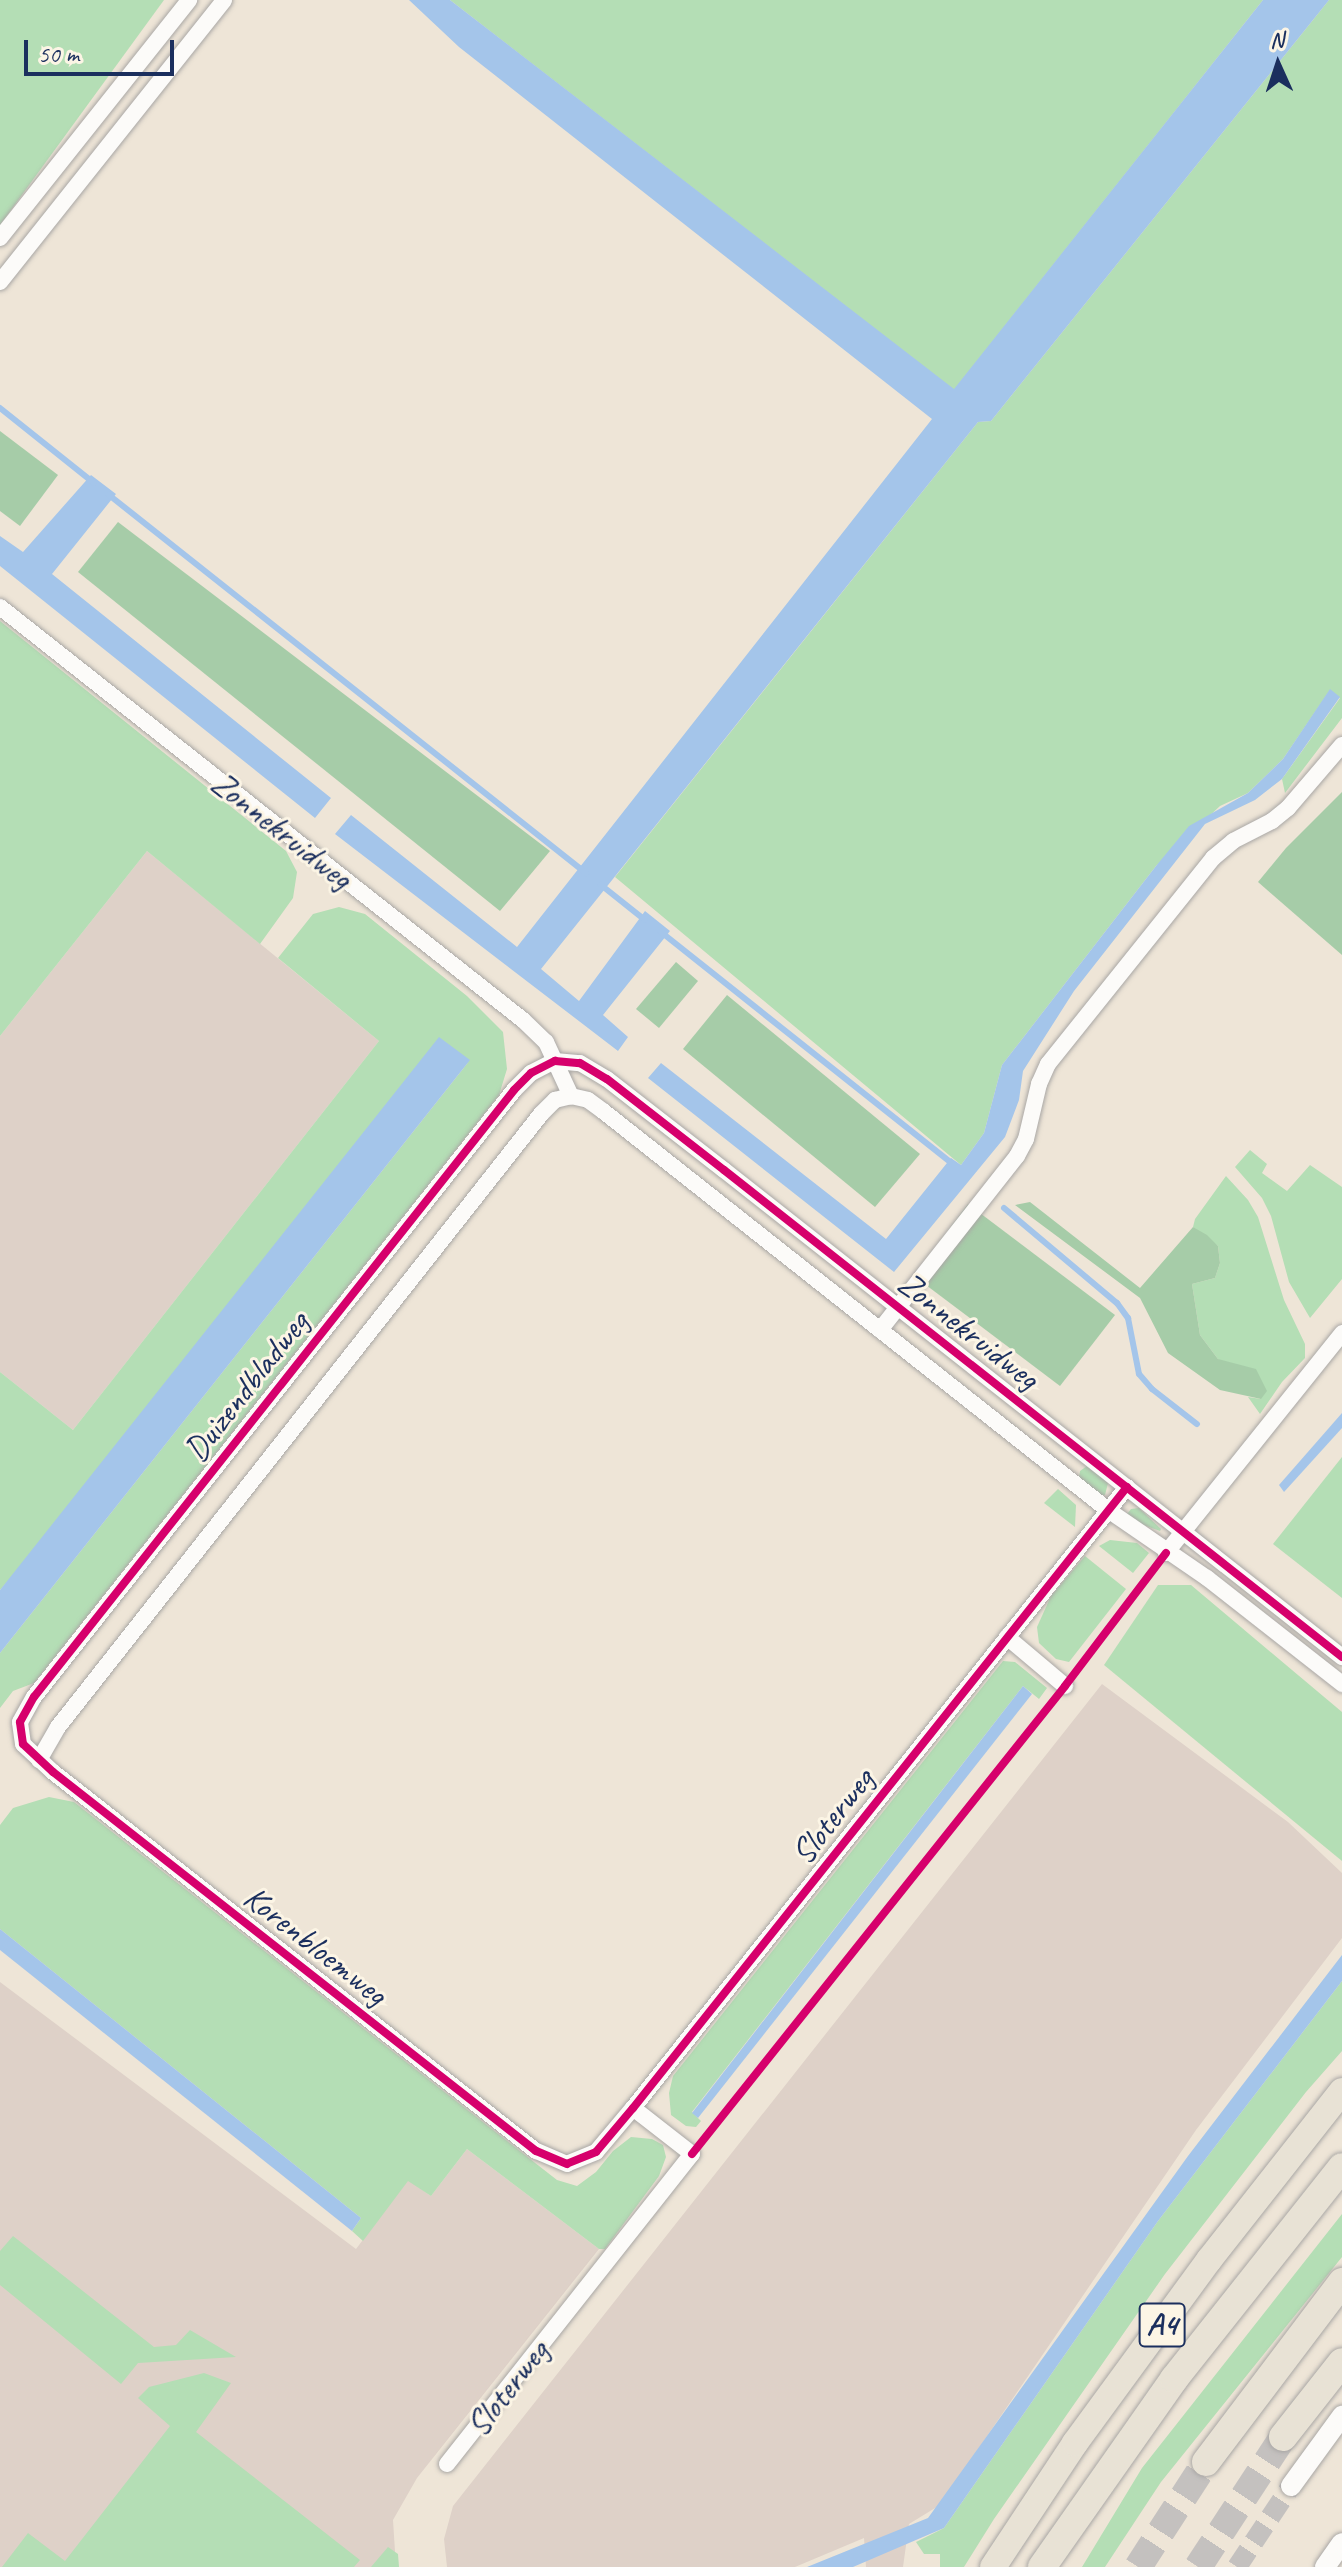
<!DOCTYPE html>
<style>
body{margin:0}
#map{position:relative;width:1342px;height:2567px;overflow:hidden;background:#eee5d7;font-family:Caveat,sans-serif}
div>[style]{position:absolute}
.industrial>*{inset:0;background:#ded1c8}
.green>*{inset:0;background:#b4deb5}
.forest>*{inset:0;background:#a6cca8}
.water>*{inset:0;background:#a4c5ea}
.stream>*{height:6px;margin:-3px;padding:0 3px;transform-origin:3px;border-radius:3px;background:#a4c5ea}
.tertiary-tunnel>*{height:20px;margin-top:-10px;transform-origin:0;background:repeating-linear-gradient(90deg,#c4c1bf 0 20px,transparent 0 30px)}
.motorway-tunnel>*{height:28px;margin-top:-14px;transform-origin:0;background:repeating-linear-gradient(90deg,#c4c1bf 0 28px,transparent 0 42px)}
.roads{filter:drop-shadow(0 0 2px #a9a7a5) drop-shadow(0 0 2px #a9a7a5)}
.minor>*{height:16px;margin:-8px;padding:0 8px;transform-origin:8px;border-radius:8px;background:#fcfbf9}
.tertiary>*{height:20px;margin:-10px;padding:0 10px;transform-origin:10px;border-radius:10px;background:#fcfbf9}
.trunk>*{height:26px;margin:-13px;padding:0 13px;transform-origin:13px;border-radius:13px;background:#e8e2d5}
.motorway>*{height:28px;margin:-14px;padding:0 14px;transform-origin:14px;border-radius:14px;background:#e8e2d5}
.cycleway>*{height:8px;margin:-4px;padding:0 4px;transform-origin:4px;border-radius:4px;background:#d6006c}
span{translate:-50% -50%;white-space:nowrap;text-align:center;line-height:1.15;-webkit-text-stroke:6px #fcf5e5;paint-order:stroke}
.shield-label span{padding:2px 6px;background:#fcf5e5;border:2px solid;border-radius:6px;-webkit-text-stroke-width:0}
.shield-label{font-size:32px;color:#1b2f5e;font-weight:700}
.street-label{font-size:34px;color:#1b2f5e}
.north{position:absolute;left:1238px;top:24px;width:80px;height:80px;-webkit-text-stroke:6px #fcf5e5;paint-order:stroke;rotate:357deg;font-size:22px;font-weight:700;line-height:32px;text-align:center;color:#1b2f5e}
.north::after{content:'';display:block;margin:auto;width:28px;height:36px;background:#1b2f5e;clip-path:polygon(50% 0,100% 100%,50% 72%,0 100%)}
.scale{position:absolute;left:24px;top:40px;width:150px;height:36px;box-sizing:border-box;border:4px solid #1b2f5e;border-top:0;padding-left:10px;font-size:24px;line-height:28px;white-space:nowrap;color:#1b2f5e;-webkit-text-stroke:6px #fcf5e5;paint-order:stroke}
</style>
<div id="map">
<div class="industrial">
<i style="clip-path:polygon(147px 851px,379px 1041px,73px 1430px,0 1372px,0 1036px)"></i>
<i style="clip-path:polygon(1102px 1684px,1288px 1822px,1342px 1873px,1342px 1938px,1196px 2130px,940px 2505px,909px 2524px,903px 2567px,866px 2567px,864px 2538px,795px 2567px,447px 2567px,444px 2539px,453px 2506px)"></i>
<i style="clip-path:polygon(0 1982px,356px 2249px,408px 2180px,431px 2196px,467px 2149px,599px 2249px,417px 2478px,393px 2520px,396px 2567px,0 2567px)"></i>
</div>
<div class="green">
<i style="clip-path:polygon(0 0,164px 0,0 225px)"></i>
<i style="clip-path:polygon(450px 0,1263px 0,954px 390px)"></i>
<i style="clip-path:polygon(1329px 0,1342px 0,1342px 718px,1285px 793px,1282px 779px,1340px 698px,1330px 690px,1283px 759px,1248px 793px,1220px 806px,1156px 866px,1002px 1065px,984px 1133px,961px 1165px,615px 877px,978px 422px,991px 421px)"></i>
<i style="clip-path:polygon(0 621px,286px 851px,297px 872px,293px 898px,260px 944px,147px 851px,0 1036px)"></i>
<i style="clip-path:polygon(339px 907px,365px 914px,467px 996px,503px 1032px,507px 1069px,499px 1095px,34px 1683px,13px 1691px,0 1708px,0 1653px,470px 1060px,0 1590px,0 1372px,73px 1430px,379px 1041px,278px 958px,313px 914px)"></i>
<i style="clip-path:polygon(1250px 1150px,1267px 1164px,1262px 1173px,1287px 1191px,1310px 1165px,1342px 1187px,1342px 1279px,1310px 1318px,1289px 1282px,1271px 1216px,1262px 1198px,1235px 1167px)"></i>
<i style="clip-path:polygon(1226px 1176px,1248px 1200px,1258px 1217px,1284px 1300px,1305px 1344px,1305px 1358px,1282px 1382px,1260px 1414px,1248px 1397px,1261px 1399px,1218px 1359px,1200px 1335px,1192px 1284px,1215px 1278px,1220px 1263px,1218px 1246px,1193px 1227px,1195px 1219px)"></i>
<i style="clip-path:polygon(1342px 1457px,1342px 1598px,1273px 1544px)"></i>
<i style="clip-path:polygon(1087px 1466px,1108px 1483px,1105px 1495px,1099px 1495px,1079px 1478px,1080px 1471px)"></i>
<i style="clip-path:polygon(1058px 1489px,1076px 1505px,1075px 1527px,1044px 1503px)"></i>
<i style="clip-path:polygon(1139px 1508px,1161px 1529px,1160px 1531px,1130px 1520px,1127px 1514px,1131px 1509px)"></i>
<i style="clip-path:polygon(1110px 1540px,1137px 1543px,1149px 1553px,1133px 1573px,1099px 1546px)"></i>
<i style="clip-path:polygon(1085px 1556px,1126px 1589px,1069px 1662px,1056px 1659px,1039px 1643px,1037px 1627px,1051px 1596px)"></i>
<i style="clip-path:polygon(1158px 1585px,1191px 1585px,1342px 1712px,1342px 1861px,1104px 1665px)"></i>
<i style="clip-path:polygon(1003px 1661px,1015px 1662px,1047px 1688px,1039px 1699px,1023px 1686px,692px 2112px,701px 2121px,696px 2127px,686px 2126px,671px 2115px,669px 2093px,673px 2076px)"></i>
<i style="clip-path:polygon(49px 1797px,74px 1802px,557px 2180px,577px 2186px,596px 2172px,613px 2151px,631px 2137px,652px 2139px,663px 2145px,666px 2157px,659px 2176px,605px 2249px,599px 2249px,467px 2149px,431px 2196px,408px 2181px,363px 2241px,352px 2231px,361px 2218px,0 1929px,0 1825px,13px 1808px)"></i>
<i style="clip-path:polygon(1342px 1981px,1342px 2051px,1306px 2092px,1165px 2274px,994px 2519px,964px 2567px,940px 2567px,940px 2554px,924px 2554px,916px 2542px,944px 2528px,1158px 2221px)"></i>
<i style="clip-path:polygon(1342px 2214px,1342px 2257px,1161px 2482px,1105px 2567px,1082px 2567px,1142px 2468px)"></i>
<i style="clip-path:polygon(13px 2236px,154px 2347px,176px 2345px,190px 2330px,236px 2357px,138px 2363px,121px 2384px,0 2285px,0 2251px)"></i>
<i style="clip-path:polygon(204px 2373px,231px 2383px,196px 2432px,360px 2560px,354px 2567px,2px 2567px,28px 2533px,65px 2561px,170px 2426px,138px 2398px,149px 2387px)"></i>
<i style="clip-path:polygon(388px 2547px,398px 2554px,399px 2567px,371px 2567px)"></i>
</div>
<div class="forest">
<i style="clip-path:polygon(0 431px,58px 475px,20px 526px,0 511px)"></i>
<i style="clip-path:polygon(118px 522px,550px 851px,500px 911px,78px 572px)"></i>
<i style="clip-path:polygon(1342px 792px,1342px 955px,1258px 882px,1286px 848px)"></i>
<i style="clip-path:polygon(676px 962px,698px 981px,659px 1028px,636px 1009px)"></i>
<i style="clip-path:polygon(727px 995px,920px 1154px,875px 1207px,683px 1049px)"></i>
<i style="clip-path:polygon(1030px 1202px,1140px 1288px,1193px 1227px,1207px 1235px,1218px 1246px,1220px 1263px,1215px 1278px,1192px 1284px,1200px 1335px,1218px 1359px,1256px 1369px,1267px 1391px,1261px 1399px,1220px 1390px,1168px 1353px,1140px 1298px,1015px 1205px)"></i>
<i style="clip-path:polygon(968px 1204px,1115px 1315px,1060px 1386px,914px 1276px)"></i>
</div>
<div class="water">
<i style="clip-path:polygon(409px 0,450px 0,954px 389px,1263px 0,1329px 0,991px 421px,978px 422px,541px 969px,579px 1001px,645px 911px,670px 931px,603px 1015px,628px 1037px,618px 1051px,335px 834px,351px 815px,517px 947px,932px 419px,459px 47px)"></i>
<i style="clip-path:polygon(91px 475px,116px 494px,52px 574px,331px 798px,315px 818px,0 566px,0 536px,23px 552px)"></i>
<i style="clip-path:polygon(1330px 689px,1340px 697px,1282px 779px,1255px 800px,1205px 824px,1074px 991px,1023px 1071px,1019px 1100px,1005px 1137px,894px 1272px,648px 1078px,661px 1063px,886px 1239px,951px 1158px,961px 1165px,984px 1133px,1002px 1065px,1156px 866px,1189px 826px,1248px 793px,1283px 759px)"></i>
<i style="clip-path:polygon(439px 1037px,470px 1060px,0 1653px,0 1590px)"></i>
<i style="clip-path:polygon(1342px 1413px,1342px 1428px,1284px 1492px,1279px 1485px)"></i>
<i style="clip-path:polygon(1023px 1686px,1032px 1694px,698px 2118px,692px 2113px)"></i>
<i style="clip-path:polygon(0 1929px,361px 2218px,352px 2231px,0 1950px)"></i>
<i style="clip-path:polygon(1342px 1955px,1342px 1981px,1158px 2221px,944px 2528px,853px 2567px,807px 2567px,928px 2518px,1188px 2156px)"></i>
</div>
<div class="stream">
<i style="left:0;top:408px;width:120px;rotate:38.6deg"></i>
<i style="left:109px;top:495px;width:609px;rotate:38.4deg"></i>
<i style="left:601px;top:885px;width:56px;rotate:38.5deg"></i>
<i style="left:661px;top:932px;width:373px;rotate:38.5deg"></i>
<i style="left:1004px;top:1208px;width:148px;rotate:40.1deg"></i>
<i style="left:1117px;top:1303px;width:19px;rotate:54deg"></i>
<i style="left:1128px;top:1318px;width:57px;rotate:78.9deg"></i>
<i style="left:1139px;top:1374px;width:20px;rotate:49deg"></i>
<i style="left:1152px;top:1389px;width:57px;rotate:37.9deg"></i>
</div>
<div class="tertiary-tunnel">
<i style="left:1237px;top:2567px;width:97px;rotate:-56.3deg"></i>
</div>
<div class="motorway-tunnel">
<i style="left:1138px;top:2567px;width:125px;rotate:-57.1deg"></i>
<i style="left:1198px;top:2567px;width:155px;rotate:-56.8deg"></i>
</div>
<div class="roads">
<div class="minor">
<i style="left:0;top:238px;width:304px;rotate:-51.5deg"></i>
<i style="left:0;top:282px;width:360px;rotate:-51.5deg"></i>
<i style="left:0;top:607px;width:666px;rotate:38.3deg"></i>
<i style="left:523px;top:1020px;width:32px;rotate:44deg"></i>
<i style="left:546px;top:1042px;width:60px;rotate:65.2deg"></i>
<i style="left:880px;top:1330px;width:221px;rotate:-51.8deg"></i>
<i style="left:1017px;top:1156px;width:19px;rotate:-62deg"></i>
<i style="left:1026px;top:1139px;width:57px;rotate:-76.7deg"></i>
<i style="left:1039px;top:1084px;width:22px;rotate:-66deg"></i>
<i style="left:1048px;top:1064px;width:264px;rotate:-51.3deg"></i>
<i style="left:1213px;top:858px;width:26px;rotate:-40deg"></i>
<i style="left:1233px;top:841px;width:44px;rotate:-27.1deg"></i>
<i style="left:1272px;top:821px;width:21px;rotate:-39deg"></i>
<i style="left:1288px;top:808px;width:83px;rotate:-49.4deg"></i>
<i style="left:1127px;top:1487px;width:794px;rotate:128.5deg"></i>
<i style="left:633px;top:2108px;width:57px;rotate:130.1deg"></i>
<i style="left:596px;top:2152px;width:31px;rotate:158deg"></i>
<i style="left:567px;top:2164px;width:34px;rotate:-157deg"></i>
<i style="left:536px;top:2151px;width:614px;rotate:-141.88deg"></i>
<i style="left:53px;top:1772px;width:41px;rotate:-137deg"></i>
<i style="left:23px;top:1744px;width:22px;rotate:-98deg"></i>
<i style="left:20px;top:1722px;width:29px;rotate:-61deg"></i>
<i style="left:34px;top:1697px;width:774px;rotate:-51.66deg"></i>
<i style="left:514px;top:1090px;width:24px;rotate:-45deg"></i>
<i style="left:531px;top:1073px;width:27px;rotate:-27deg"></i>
<i style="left:555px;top:1061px;width:25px;rotate:5deg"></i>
<i style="left:580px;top:1063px;width:31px;rotate:31deg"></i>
<i style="left:607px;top:1079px;width:148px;rotate:37.9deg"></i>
<i style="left:724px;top:1170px;width:787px;rotate:38.24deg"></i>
<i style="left:1166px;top:1553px;width:282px;rotate:-51.3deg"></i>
<i style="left:1007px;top:1637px;width:76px;rotate:40.2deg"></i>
<i style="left:39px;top:1760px;width:38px;rotate:-60deg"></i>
<i style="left:58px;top:1727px;width:780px;rotate:-51.76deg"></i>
<i style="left:541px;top:1114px;width:20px;rotate:-45deg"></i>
<i style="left:555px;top:1100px;width:16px;rotate:-14deg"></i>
<i style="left:571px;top:1096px;width:17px;rotate:13deg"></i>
<i style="left:588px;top:1100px;width:19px;rotate:36deg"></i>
<i style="left:603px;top:1111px;width:644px;rotate:38.31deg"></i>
<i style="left:1108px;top:1510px;width:120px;rotate:34.5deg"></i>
<i style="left:1207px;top:1578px;width:172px;rotate:38.1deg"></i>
<i style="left:447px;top:2464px;width:395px;rotate:-51.7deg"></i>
<i style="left:692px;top:2154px;width:75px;rotate:-142.1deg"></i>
</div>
<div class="tertiary">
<i style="left:1291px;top:2486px;width:87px;rotate:-53.9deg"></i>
<i style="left:1325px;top:2567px;width:29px;rotate:-55deg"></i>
</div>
<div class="trunk">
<i style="left:993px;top:2567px;width:149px;rotate:-56.5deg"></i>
<i style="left:1075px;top:2443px;width:227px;rotate:-53.8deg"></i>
<i style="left:1209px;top:2260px;width:215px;rotate:-51.8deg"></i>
</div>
<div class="motorway">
<i style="left:1283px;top:2437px;width:95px;rotate:-51.8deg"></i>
<i style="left:1206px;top:2462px;width:226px;rotate:-52.9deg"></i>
<i style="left:1042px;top:2567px;width:230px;rotate:-54.9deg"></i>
<i style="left:1174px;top:2379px;width:270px;rotate:-51.6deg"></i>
</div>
</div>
<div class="cycleway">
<i style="left:1127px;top:1487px;width:794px;rotate:128.5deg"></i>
<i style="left:633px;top:2108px;width:57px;rotate:130.1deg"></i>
<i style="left:596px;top:2152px;width:31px;rotate:158deg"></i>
<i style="left:567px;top:2164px;width:34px;rotate:-157deg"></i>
<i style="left:536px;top:2151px;width:614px;rotate:-141.88deg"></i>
<i style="left:53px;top:1772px;width:41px;rotate:-137deg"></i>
<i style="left:23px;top:1744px;width:22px;rotate:-98deg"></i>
<i style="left:20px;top:1722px;width:29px;rotate:-61deg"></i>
<i style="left:34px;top:1697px;width:774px;rotate:-51.66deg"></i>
<i style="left:514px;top:1090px;width:24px;rotate:-45deg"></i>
<i style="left:531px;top:1073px;width:27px;rotate:-27deg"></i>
<i style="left:555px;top:1061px;width:25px;rotate:5deg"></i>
<i style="left:580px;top:1063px;width:31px;rotate:31deg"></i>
<i style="left:607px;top:1079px;width:148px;rotate:37.9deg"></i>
<i style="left:724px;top:1170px;width:787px;rotate:38.24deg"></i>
<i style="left:692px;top:2154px;width:598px;rotate:-51.44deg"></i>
<i style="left:1065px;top:1686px;width:167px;rotate:-52.8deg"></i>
</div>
<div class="shield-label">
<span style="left:1162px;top:2325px">A4</span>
</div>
<div class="street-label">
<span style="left:282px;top:830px;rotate:38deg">Zonnekruidweg</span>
<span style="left:969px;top:1330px;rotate:38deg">Zonnekruidweg</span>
<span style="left:246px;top:1386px;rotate:-52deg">Duizendbladweg</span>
<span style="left:832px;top:1816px;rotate:-52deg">Sloterweg</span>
<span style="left:316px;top:1945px;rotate:38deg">Korenbloemweg</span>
<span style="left:507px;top:2388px;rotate:-52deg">Sloterweg</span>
</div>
<div class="north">N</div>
<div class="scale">50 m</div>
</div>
